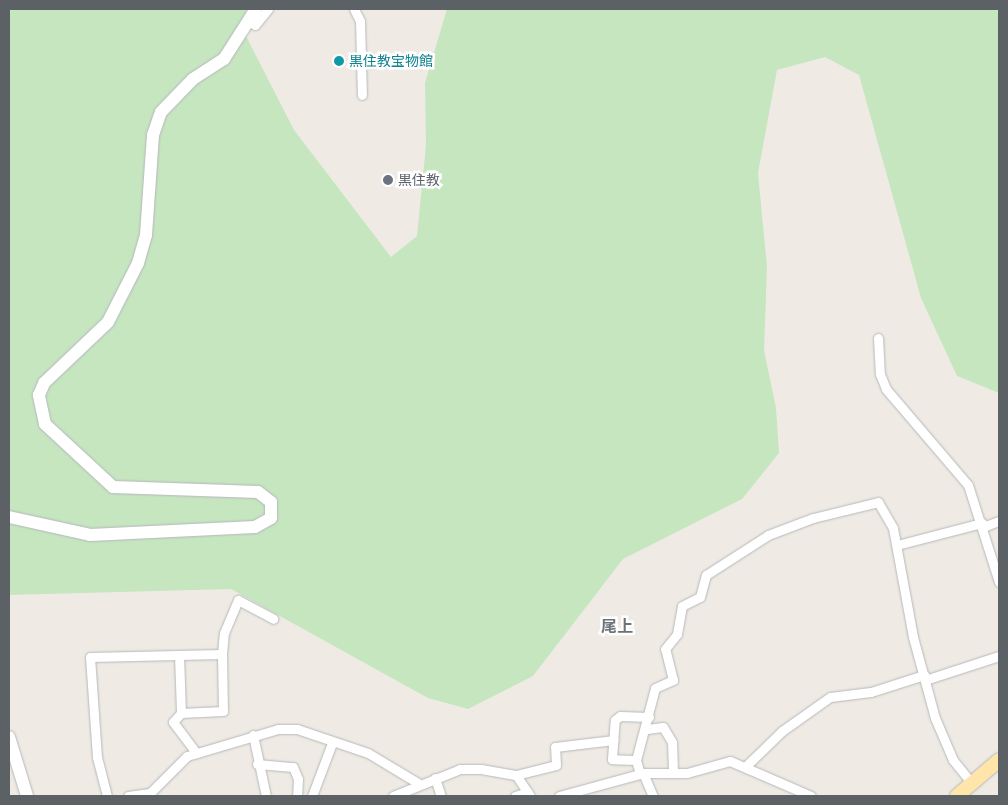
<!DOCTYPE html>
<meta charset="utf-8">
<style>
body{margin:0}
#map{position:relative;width:1008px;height:805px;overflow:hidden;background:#efebe4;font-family:Montserrat,"Noto Sans JP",sans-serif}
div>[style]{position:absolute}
.green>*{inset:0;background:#c6e6c0}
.roads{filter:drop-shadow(0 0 1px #b5b8bb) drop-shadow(0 0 1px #b5b8bb)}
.street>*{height:9px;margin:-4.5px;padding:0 4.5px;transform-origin:4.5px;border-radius:4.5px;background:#fff}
.secondary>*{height:12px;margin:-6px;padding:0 6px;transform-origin:6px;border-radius:6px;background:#fff}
.primary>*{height:14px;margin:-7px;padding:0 7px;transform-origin:7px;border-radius:7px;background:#ffe5a9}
.dots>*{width:14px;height:14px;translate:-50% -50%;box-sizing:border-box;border:2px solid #fff;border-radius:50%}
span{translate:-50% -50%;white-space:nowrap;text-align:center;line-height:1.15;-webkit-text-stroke:5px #fff;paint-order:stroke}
.culture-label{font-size:14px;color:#0d838f}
.left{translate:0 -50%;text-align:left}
.worship-label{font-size:14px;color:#5b616d}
.quarter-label{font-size:16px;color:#6d7377;font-weight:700}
.frame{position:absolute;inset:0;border:10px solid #5c6165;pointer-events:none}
</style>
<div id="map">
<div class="green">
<i style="clip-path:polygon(9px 9px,246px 9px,245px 34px,294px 130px,391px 257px,417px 236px,426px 145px,425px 83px,447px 9px,999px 9px,999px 393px,957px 376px,921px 298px,859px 75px,825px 57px,777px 70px,758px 173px,767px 267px,764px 350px,776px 408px,779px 453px,742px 499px,623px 559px,533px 676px,468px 709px,428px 698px,231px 589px,9px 595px)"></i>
</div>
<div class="roads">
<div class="street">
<i style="left:354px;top:9px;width:13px;rotate:63deg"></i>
<i style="left:360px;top:21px;width:74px;rotate:88.5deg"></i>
<i style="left:247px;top:20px;width:9px;rotate:32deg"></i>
<i style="left:255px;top:25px;width:21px;rotate:-51deg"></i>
<i style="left:878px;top:338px;width:36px;rotate:87deg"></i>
<i style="left:880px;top:374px;width:16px;rotate:68deg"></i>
<i style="left:886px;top:389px;width:126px;rotate:49.5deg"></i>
<i style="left:968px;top:485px;width:102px;rotate:72.3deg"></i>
<i style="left:983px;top:527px;width:17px;rotate:-21deg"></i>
<i style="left:897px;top:545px;width:88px;rotate:-14.5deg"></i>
<i style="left:222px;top:654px;width:21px;rotate:-85deg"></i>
<i style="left:224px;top:633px;width:36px;rotate:-67deg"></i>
<i style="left:238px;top:600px;width:40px;rotate:28deg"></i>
<i style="left:179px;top:655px;width:58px;rotate:88deg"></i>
<i style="left:181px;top:713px;width:12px;rotate:132deg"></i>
<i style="left:173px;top:722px;width:39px;rotate:53deg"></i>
<i style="left:925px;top:680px;width:78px;rotate:-18deg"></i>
<i style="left:647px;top:729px;width:16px;rotate:-7deg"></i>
<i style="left:663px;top:727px;width:17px;rotate:59deg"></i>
<i style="left:672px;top:742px;width:31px;rotate:88deg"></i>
<i style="left:253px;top:735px;width:62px;rotate:78deg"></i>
<i style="left:636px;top:760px;width:24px;rotate:-178deg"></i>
<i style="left:612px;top:759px;width:39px;rotate:-86deg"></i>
<i style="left:615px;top:720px;width:6px;rotate:-39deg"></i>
<i style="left:620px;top:716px;width:29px;rotate:2deg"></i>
<i style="left:257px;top:764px;width:36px;rotate:5deg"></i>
<i style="left:293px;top:767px;width:13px;rotate:67deg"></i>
<i style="left:298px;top:779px;width:17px;rotate:93deg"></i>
<i style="left:745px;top:767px;width:52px;rotate:-44.2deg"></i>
<i style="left:782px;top:731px;width:59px;rotate:-35.3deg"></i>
<i style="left:830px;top:697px;width:41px;rotate:-7deg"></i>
<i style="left:871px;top:692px;width:56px;rotate:-17.8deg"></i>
<i style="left:643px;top:773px;width:25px;rotate:67deg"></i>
<i style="left:640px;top:774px;width:15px;rotate:-106deg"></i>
<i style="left:636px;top:760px;width:74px;rotate:-75.2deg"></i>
<i style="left:655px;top:688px;width:20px;rotate:-24deg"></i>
<i style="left:673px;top:680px;width:32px;rotate:-104deg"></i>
<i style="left:665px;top:649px;width:19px;rotate:-51deg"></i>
<i style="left:677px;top:634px;width:28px;rotate:-80deg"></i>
<i style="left:682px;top:606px;width:20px;rotate:-27deg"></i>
<i style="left:700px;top:597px;width:23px;rotate:-75deg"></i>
<i style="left:706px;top:575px;width:74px;rotate:-32.8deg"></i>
<i style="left:768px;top:535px;width:48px;rotate:-20.7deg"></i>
<i style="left:813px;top:518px;width:67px;rotate:-13.8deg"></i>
<i style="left:878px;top:502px;width:30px;rotate:60deg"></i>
<i style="left:893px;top:528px;width:111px;rotate:79.6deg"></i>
<i style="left:913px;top:637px;width:84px;rotate:74.8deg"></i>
<i style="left:935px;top:718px;width:46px;rotate:66.8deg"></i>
<i style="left:953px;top:760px;width:27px;rotate:51deg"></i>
<i style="left:516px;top:775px;width:41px;rotate:-14deg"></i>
<i style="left:556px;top:765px;width:18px;rotate:-93deg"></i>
<i style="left:555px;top:747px;width:59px;rotate:-6.8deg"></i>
<i style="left:435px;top:778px;width:19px;rotate:72deg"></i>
<i style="left:107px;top:796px;width:40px;rotate:-104.4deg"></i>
<i style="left:97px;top:757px;width:100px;rotate:-94deg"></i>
<i style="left:90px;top:657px;width:132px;rotate:-1.3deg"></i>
<i style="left:222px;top:654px;width:57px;rotate:89deg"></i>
<i style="left:223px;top:711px;width:42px;rotate:177.3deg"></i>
<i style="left:128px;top:796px;width:22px;rotate:-8deg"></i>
<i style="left:150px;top:793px;width:52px;rotate:-45deg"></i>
<i style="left:187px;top:756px;width:95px;rotate:-16.5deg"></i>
<i style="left:278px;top:729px;width:19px"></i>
<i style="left:297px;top:729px;width:75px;rotate:18.7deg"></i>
<i style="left:368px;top:753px;width:58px;rotate:31deg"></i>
<i style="left:312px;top:796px;width:57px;rotate:-69.3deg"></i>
<i style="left:393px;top:796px;width:72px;rotate:-21.9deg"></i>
<i style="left:460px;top:769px;width:21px"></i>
<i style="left:481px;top:769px;width:36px;rotate:10deg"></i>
<i style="left:516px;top:775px;width:25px;rotate:56deg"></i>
<i style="left:515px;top:796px;width:13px;rotate:-18deg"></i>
<i style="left:559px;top:796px;width:87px;rotate:-15.3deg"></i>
<i style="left:643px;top:773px;width:44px"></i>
<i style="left:687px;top:773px;width:45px;rotate:-15.6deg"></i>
<i style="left:730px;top:761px;width:88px;rotate:23.4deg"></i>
</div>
<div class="secondary">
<i style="left:9px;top:517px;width:83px;rotate:12.5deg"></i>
<i style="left:90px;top:535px;width:165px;rotate:-2.8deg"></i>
<i style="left:255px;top:527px;width:18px;rotate:-29deg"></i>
<i style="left:271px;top:518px;width:16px;rotate:-90deg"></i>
<i style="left:271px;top:502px;width:16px;rotate:-142deg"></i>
<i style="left:258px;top:492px;width:145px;rotate:-178deg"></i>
<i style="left:113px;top:487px;width:93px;rotate:-137.2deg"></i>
<i style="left:45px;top:424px;width:30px;rotate:-102deg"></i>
<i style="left:39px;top:395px;width:13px;rotate:-67deg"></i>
<i style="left:44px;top:383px;width:88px;rotate:-43.6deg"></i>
<i style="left:108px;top:322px;width:66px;rotate:-63deg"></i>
<i style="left:138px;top:263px;width:29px;rotate:-74deg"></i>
<i style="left:146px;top:235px;width:100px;rotate:-86deg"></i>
<i style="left:153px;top:135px;width:24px;rotate:-71deg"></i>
<i style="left:161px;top:112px;width:46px;rotate:-45.9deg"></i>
<i style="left:193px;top:79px;width:37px;rotate:-33deg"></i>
<i style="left:224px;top:59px;width:59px;rotate:-57.4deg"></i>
<i style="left:9px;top:737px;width:62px;rotate:73deg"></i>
</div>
<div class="primary">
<i style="left:957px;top:796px;width:55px;rotate:-40.6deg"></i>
</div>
</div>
<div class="dots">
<i style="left:339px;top:61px;background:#0f9aa8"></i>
<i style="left:388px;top:180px;background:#6b7280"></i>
</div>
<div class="culture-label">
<span class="left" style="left:349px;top:61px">黒住教宝物館</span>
</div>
<div class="worship-label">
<span class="left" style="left:398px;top:180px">黒住教</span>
</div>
<div class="quarter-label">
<span style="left:617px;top:627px">尾上</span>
</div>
<div class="frame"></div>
</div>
